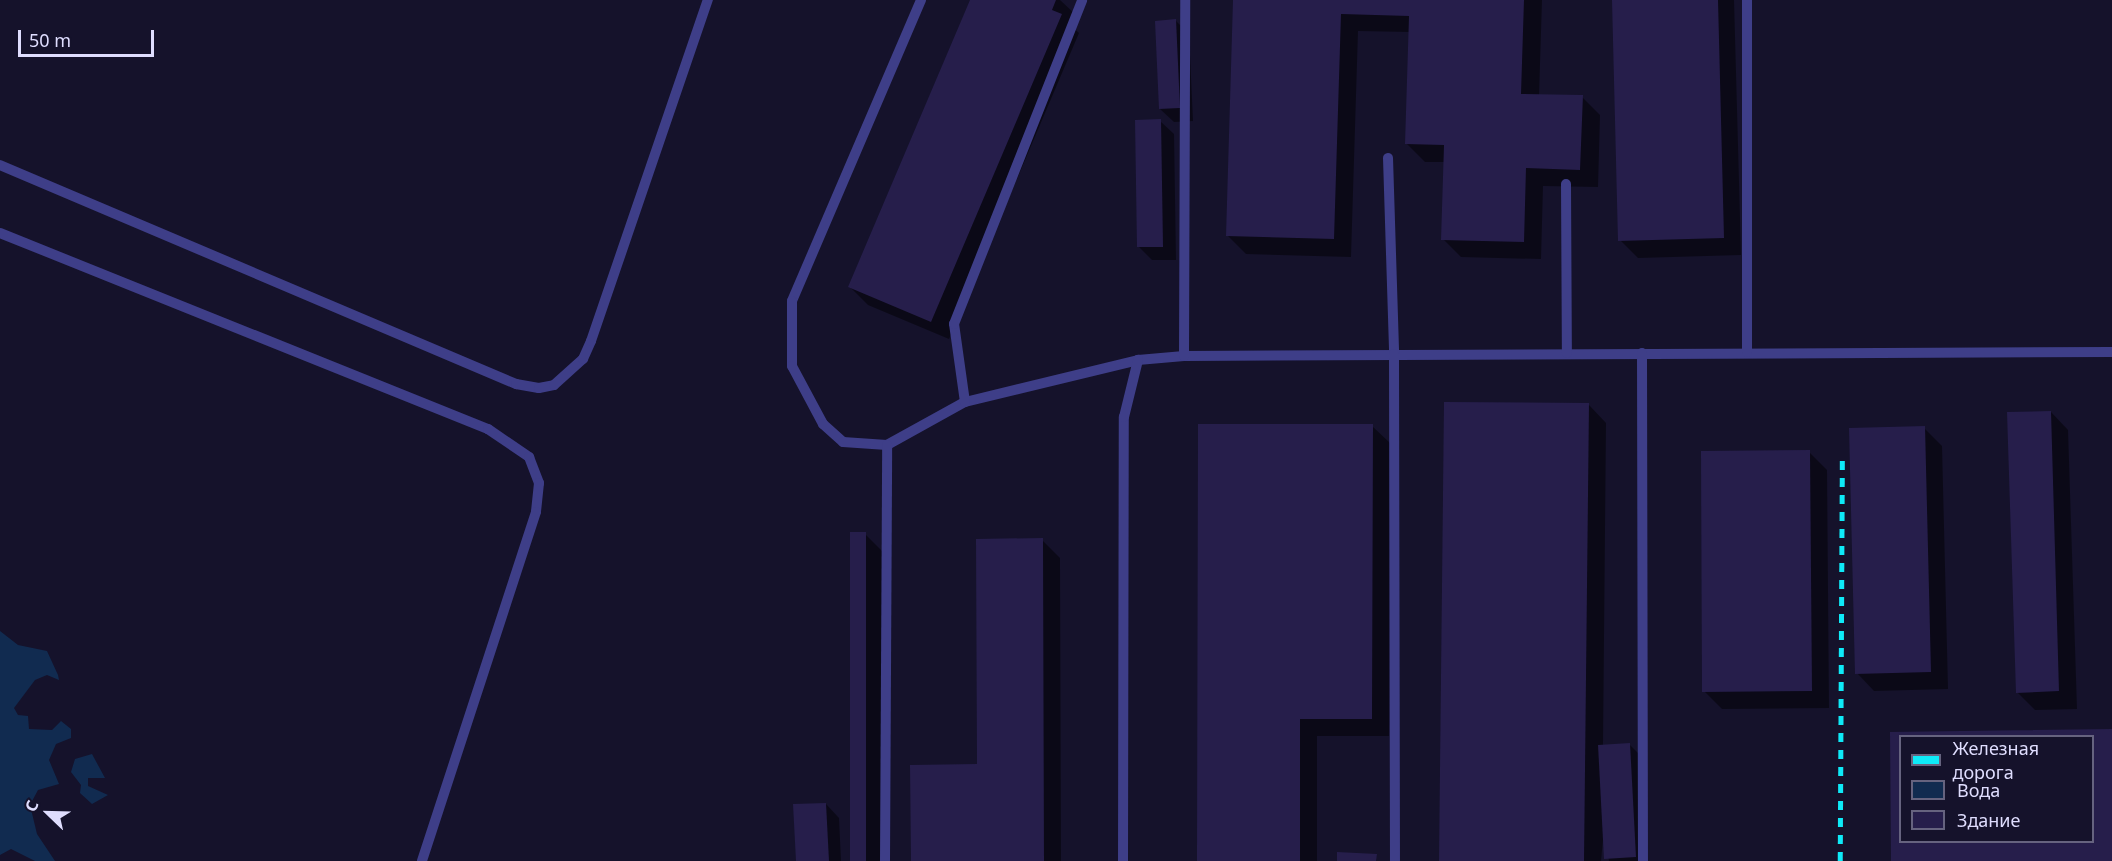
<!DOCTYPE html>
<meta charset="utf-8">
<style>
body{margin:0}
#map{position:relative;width:2112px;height:861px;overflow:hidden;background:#15122b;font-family:"Noto Sans",sans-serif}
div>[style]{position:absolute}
.water>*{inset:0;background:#112b50}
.shadow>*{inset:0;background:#0007}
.building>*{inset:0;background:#261e4b}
.lane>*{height:10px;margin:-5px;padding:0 5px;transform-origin:5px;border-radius:5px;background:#3e3e88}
.rail>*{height:4.5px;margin-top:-2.25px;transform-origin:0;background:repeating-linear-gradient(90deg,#0eeaf8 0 9px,transparent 0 17px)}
span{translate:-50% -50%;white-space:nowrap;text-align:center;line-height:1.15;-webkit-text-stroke:4.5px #15122b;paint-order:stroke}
.legend{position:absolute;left:1899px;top:735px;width:195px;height:108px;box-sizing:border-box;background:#15122b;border:2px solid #66637f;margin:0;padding:8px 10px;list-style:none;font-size:18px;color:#dfddfe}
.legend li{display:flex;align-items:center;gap:12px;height:30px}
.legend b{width:30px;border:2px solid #66637f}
.north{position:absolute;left:18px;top:783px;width:60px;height:60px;-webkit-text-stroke:4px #15122b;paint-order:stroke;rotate:293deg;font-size:16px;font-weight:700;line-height:24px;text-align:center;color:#dfddfe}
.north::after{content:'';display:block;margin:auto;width:21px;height:27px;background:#dfddfe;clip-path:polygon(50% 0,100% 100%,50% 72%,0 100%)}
.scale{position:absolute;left:18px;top:30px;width:136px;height:27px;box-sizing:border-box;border:3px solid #dfddfe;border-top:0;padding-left:8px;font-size:18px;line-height:21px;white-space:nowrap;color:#dfddfe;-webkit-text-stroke:4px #15122b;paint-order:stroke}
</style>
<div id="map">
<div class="water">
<i style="clip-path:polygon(0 631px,18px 645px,47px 651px,58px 675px,59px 680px,47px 675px,35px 680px,14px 708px,18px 715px,28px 716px,29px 729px,52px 730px,61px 721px,71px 729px,71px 738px,56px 744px,49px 760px,59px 784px,38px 790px,30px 805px,37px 834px,55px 861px,35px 861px,11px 849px,0 855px)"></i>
<i style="clip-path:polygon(92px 754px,105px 778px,88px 778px,88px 786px,108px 795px,92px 804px,80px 793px,81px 785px,71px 772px,75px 759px)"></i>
</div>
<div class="shadow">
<i style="clip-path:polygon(972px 0,1060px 0,1075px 14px,1070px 25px,1079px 33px,949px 339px,868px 305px,850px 287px)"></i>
<i style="clip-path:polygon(1235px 0,1542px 0,1539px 96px,1582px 97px,1600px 115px,1598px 187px,1543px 186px,1541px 259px,1461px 257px,1443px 239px,1445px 162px,1425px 162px,1407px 144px,1410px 32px,1358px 31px,1351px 257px,1246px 254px,1228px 236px)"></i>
<i style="clip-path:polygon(1614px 0,1734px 0,1741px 255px,1638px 258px,1620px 240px)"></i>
<i style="clip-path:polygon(1176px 21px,1189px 34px,1193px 121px,1174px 122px,1160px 109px)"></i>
<i style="clip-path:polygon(1160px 121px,1174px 134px,1176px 260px,1152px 260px,1138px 246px)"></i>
<i style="clip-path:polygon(1589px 405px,1606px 423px,1603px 746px,1629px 744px,1643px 758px,1648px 861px,1609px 861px,1604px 829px,1601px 861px,1441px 861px)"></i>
<i style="clip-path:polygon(2051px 412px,2068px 430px,2077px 709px,2035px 710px,2017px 692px)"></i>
<i style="clip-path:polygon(1372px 426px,1390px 443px,1389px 736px,1317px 736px,1317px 861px,1199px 861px)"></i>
<i style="clip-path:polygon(1924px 428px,1942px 446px,1948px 689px,1874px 691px,1857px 673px)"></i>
<i style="clip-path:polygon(1809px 452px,1827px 470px,1829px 708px,1722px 709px,1704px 691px)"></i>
<i style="clip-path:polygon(865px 534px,883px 552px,884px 861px,852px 861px)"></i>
<i style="clip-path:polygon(1042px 540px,1060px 558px,1061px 861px,912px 861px,979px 766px)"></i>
<i style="clip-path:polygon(evenodd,2112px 731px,2112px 861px,1893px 861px,1892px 733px,2112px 731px,1900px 736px,2092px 736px,2092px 842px,1900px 842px,1900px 736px)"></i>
<i style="clip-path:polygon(826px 804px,839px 818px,841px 861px,797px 861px)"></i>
</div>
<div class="building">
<i style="clip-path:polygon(970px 0,1056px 0,1052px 10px,1062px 14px,931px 322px,848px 287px)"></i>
<i style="clip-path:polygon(1233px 0,1524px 0,1521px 94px,1583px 95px,1580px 170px,1526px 168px,1524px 242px,1441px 240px,1444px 145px,1405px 144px,1409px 16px,1341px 14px,1334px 239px,1226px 236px)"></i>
<i style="clip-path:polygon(1612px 0,1718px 0,1724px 238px,1618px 241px)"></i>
<i style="clip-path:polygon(1176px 19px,1180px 108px,1159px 109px,1155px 21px)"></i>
<i style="clip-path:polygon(1161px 119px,1163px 247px,1137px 247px,1135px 120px)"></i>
<i style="clip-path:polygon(1444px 402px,1589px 403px,1584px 861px,1439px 861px)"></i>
<i style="clip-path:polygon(2051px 411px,2059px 691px,2016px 693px,2007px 412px)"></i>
<i style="clip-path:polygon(1198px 424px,1373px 424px,1372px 719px,1300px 719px,1300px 861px,1197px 861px)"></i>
<i style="clip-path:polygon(1925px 426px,1931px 672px,1855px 674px,1849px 428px)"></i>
<i style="clip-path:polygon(1810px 450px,1812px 691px,1702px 692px,1701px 451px)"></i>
<i style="clip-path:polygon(850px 532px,866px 532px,866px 861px,850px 861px)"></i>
<i style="clip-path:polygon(1043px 538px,1044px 861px,911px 861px,910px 765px,977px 764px,976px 539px)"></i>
<i style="clip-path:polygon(evenodd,2112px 729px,2112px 861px,1891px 861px,1890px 732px,2112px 729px,1900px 736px,2092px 736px,2092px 842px,1900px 842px,1900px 736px)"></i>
<i style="clip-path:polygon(1630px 743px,1636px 857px,1604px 859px,1598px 745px)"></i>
<i style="clip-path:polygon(826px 803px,829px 861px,796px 861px,793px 804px)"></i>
<i style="clip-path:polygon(1337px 852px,1377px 854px,1376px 861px,1337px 861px)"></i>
</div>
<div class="lane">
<i style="left:921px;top:0;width:327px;rotate:113.2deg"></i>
<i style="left:792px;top:301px;width:65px;rotate:90deg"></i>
<i style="left:792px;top:366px;width:66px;rotate:61.9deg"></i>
<i style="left:823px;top:424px;width:27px;rotate:42deg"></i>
<i style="left:843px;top:442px;width:44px;rotate:3.9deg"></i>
<i style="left:887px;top:445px;width:89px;rotate:-28.9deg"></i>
<i style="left:965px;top:402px;width:178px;rotate:-13.6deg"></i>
<i style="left:1138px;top:360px;width:46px;rotate:-5deg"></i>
<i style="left:1184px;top:356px;width:928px;rotate:-0.25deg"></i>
<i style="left:1388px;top:158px;width:196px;rotate:88.2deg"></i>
<i style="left:1394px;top:354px;width:507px;rotate:89.89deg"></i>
<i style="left:0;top:165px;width:561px;rotate:23deg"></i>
<i style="left:516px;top:384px;width:23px;rotate:10deg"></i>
<i style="left:539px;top:388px;width:15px;rotate:-11deg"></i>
<i style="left:554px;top:385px;width:39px;rotate:-42deg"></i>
<i style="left:583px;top:359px;width:20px;rotate:-66deg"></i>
<i style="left:591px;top:341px;width:361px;rotate:-71.1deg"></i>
<i style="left:1566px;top:184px;width:169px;rotate:89.7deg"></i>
<i style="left:0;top:233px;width:526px;rotate:21.88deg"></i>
<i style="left:488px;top:429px;width:50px;rotate:34.3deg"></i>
<i style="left:529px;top:457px;width:28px;rotate:69deg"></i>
<i style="left:539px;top:483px;width:29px;rotate:96deg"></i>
<i style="left:536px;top:512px;width:367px;rotate:108.1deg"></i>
<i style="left:1747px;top:352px;width:352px;rotate:-90deg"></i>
<i style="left:1642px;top:353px;width:508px;rotate:89.89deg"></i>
<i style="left:1184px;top:356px;width:356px;rotate:-89.8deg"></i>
<i style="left:965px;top:402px;width:79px;rotate:-98deg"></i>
<i style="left:954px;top:324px;width:348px;rotate:-68.4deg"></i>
<i style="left:885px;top:861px;width:416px;rotate:-89.7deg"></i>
<i style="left:1123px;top:861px;width:444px;rotate:-89.9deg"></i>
<i style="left:1124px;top:417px;width:59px;rotate:-76.2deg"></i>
</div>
<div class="rail">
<i style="left:1840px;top:861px;width:401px;rotate:-89.7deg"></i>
</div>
<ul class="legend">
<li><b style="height:8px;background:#0eeaf8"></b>Железная дорога</li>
<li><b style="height:16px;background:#112b50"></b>Вода</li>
<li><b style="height:16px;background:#261e4b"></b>Здание</li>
</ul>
<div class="north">С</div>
<div class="scale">50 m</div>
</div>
